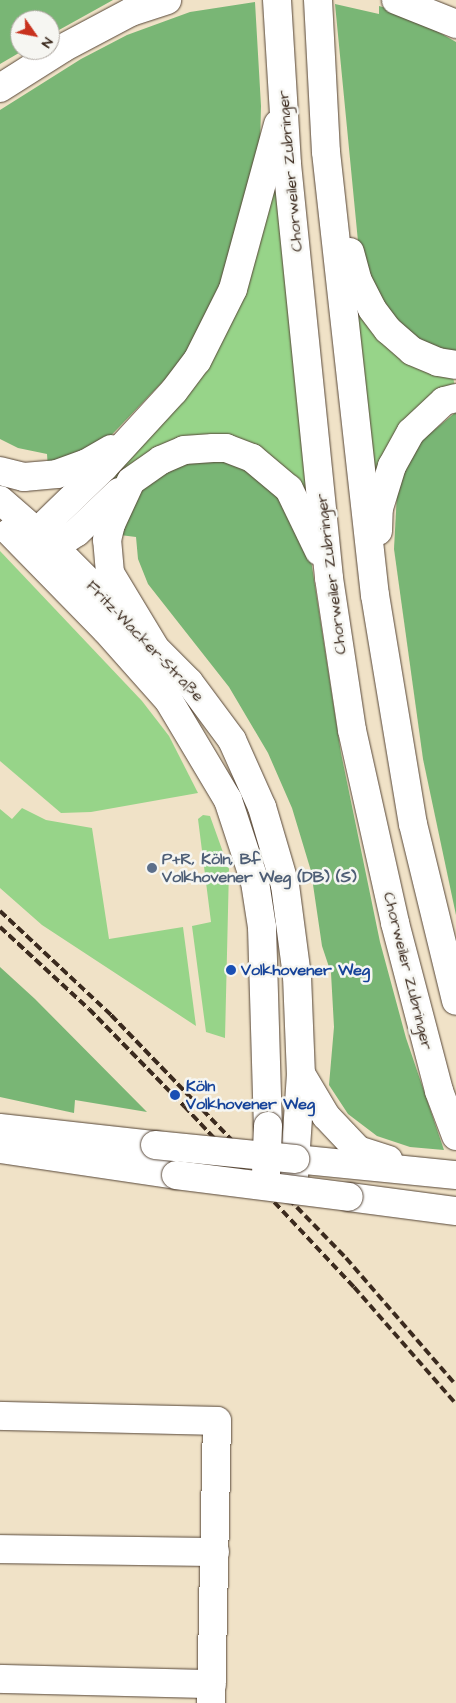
<!DOCTYPE html>
<meta charset="utf-8">
<style>
body{margin:0}
#map{position:relative;width:456px;height:1703px;overflow:hidden;background:#f0e2c7;font-family:"Architects Daughter",sans-serif}
div>[style]{position:absolute}
.green>*{inset:0;background:#97d489}
.forest>*{inset:0;background:#79b675}
.roads{filter:drop-shadow(0 0 1px #564637) drop-shadow(0 0 1px #564637)}
.minor>*{height:28px;margin:-14px;padding:0 14px;transform-origin:14px;border-radius:14px;background:#fff}
.highway>*{height:28px;margin:-14px;padding:0 14px;transform-origin:14px;border-radius:14px;background:#fff}
.rail>*{height:4px;margin-top:-2px;transform-origin:0;background:repeating-linear-gradient(90deg,#3b2a1e 0 8px,transparent 0 12px)}
.bridges{filter:drop-shadow(0 0 1px #564637) drop-shadow(0 0 1px #564637)}
.minor-bridge>*{height:28px;margin:-14px;padding:0 14px;transform-origin:14px;border-radius:14px;background:#fff}
.dots>*{width:14px;height:14px;translate:-50% -50%;box-sizing:border-box;border:2px solid #f6f6f2;border-radius:50%}
span{translate:-50% -50%;white-space:nowrap;text-align:center;line-height:1.15;-webkit-text-stroke:5px #f6f6f2;paint-order:stroke}
.street-label{font-size:16px;color:#3b2a1e}
.service-label{font-size:16px;color:#4e5e75;font-weight:700}
.left{translate:0 -50%;text-align:left}
.transit-label{font-size:16px;color:#164399;font-weight:700}
.north{position:absolute;left:10px;top:10px;width:50px;height:50px;box-sizing:border-box;background:#f6f6f2;border:1px solid #aba49d;border-radius:50%;rotate:123deg;font-size:14px;font-weight:700;line-height:20px;text-align:center;color:#3b2a1e}
.north::after{content:'';display:block;margin:auto;width:18px;height:22px;background:#c8321e;clip-path:polygon(50% 0,100% 100%,50% 72%,0 100%)}
</style>
<div id="map">
<div class="green">
<i style="clip-path:polygon(275px 149px,318px 517px,82px 518px,74px 509px,206px 368px,224px 338px,245px 292px,259px 248px)"></i>
<i style="clip-path:polygon(350px 282px,452px 372px,455px 387px,376px 480px)"></i>
<i style="clip-path:polygon(0 551px,142px 701px,169px 736px,198px 793px,91px 812px,61px 813px,0 761px)"></i>
<i style="clip-path:polygon(22px 808px,46px 820px,92px 828px,109px 939px,183px 927px,196px 1026px,42px 925px,0 888px,0 809px,12px 819px)"></i>
<i style="clip-path:polygon(203px 815px,210px 816px,229px 869px,225px 1038px,206px 1032px,192px 926px,211px 922px,198px 819px)"></i>
</div>
<div class="forest">
<i style="clip-path:polygon(0 0,113px 0,50px 35px,50px 20px,20px 20px,20px 50px,24px 50px,0 64px)"></i>
<i style="clip-path:polygon(255px 2px,261px 106px,260px 147px,215px 309px,174px 370px,98px 449px,48px 469px,47px 454px,18px 448px,0 439px,0 110px,81px 59px,127px 35px,190px 12px)"></i>
<i style="clip-path:polygon(335px 4px,379px 14px,379px 6px,407px 14px,456px 42px,456px 358px,405px 338px,360px 262px)"></i>
<i style="clip-path:polygon(456px 412px,456px 915px,423px 759px,394px 549px,397px 493px,403px 471px,416px 445px)"></i>
<i style="clip-path:polygon(208px 455px,273px 480px,311px 560px,341px 753px,380px 942px,406px 1038px,444px 1150px,410px 1147px,377px 1136px,348px 1114px,329px 1085px,334px 1027px,331px 973px,322px 946px,311px 871px,292px 808px,268px 753px,229px 687px,148px 584px,138px 559px,136px 537px,120px 535px,147px 478px)"></i>
<i style="clip-path:polygon(0 967px,35px 999px,147px 1112px,75px 1100px,74px 1113px,0 1097px)"></i>
</div>
<div class="roads">
<div class="minor">
<i style="left:396px;top:0;width:65px;rotate:21.8deg"></i>
<i style="left:0;top:88px;width:75px;rotate:-32.4deg"></i>
<i style="left:63px;top:48px;width:77px;rotate:-27.9deg"></i>
<i style="left:131px;top:12px;width:38px;rotate:-18deg"></i>
<i style="left:0;top:500px;width:72px;rotate:41deg"></i>
<i style="left:54px;top:547px;width:191px;rotate:45deg"></i>
<i style="left:189px;top:682px;width:72px;rotate:53.4deg"></i>
<i style="left:232px;top:740px;width:73px;rotate:65.9deg"></i>
<i style="left:262px;top:807px;width:81px;rotate:73.6deg"></i>
<i style="left:285px;top:885px;width:92px;rotate:82.5deg"></i>
<i style="left:297px;top:976px;width:98px;rotate:87.7deg"></i>
<i style="left:301px;top:1074px;width:116px;rotate:93.9deg"></i>
<i style="left:10px;top:532px;width:137px;rotate:45.6deg"></i>
<i style="left:106px;top:630px;width:95px;rotate:48.4deg"></i>
<i style="left:169px;top:701px;width:115px;rotate:59.2deg"></i>
<i style="left:228px;top:800px;width:86px;rotate:71.8deg"></i>
<i style="left:255px;top:882px;width:46px;rotate:81.2deg"></i>
<i style="left:262px;top:927px;width:199px;rotate:88.3deg"></i>
<i style="left:301px;top:1074px;width:49px;rotate:59.2deg"></i>
<i style="left:326px;top:1116px;width:47px;rotate:46.7deg"></i>
<i style="left:358px;top:1150px;width:32px;rotate:18deg"></i>
<i style="left:0;top:1128px;width:156px;rotate:6.3deg"></i>
<i style="left:0;top:1149px;width:178px;rotate:8.4deg"></i>
<i style="left:295px;top:1159px;width:162px;rotate:5.7deg"></i>
<i style="left:349px;top:1197px;width:108px;rotate:7.5deg"></i>
<i style="left:0;top:1416px;width:217px;rotate:1.3deg"></i>
<i style="left:217px;top:1421px;width:282px;rotate:91.2deg"></i>
<i style="left:0;top:1549px;width:215px;rotate:0.8deg"></i>
<i style="left:0;top:1679px;width:212px;rotate:1.4deg"></i>
</div>
<div class="highway">
<i style="left:277px;top:0;width:164px;rotate:86.5deg"></i>
<i style="left:287px;top:164px;width:416px;rotate:84.2deg"></i>
<i style="left:329px;top:578px;width:154px;rotate:81.4deg"></i>
<i style="left:352px;top:730px;width:198px;rotate:77.4deg"></i>
<i style="left:395px;top:923px;width:174px;rotate:75.3deg"></i>
<i style="left:439px;top:1091px;width:48px;rotate:69.3deg"></i>
<i style="left:318px;top:0;width:152px;rotate:87deg"></i>
<i style="left:326px;top:152px;width:446px;rotate:83.7deg"></i>
<i style="left:375px;top:595px;width:232px;rotate:80.6deg"></i>
<i style="left:413px;top:824px;width:182px;rotate:76.3deg"></i>
<i style="left:350px;top:252px;width:30px;rotate:75deg"></i>
<i style="left:358px;top:281px;width:31px;rotate:63deg"></i>
<i style="left:372px;top:309px;width:26px;rotate:53deg"></i>
<i style="left:388px;top:330px;width:32px;rotate:41deg"></i>
<i style="left:412px;top:351px;width:28px;rotate:23deg"></i>
<i style="left:438px;top:362px;width:18px;rotate:9deg"></i>
<i style="left:0;top:471px;width:25px;rotate:14deg"></i>
<i style="left:24px;top:477px;width:33px;rotate:-5deg"></i>
<i style="left:57px;top:474px;width:30px;rotate:-20deg"></i>
<i style="left:85px;top:464px;width:30px;rotate:-30deg"></i>
<i style="left:378px;top:531px;width:23px;rotate:-88deg"></i>
<i style="left:379px;top:508px;width:44px;rotate:-72.8deg"></i>
<i style="left:392px;top:466px;width:39px;rotate:-61deg"></i>
<i style="left:411px;top:432px;width:45px;rotate:-43.2deg"></i>
<i style="left:444px;top:401px;width:12px;rotate:-14deg"></i>
<i style="left:36px;top:533px;width:95px;rotate:-44.1deg"></i>
<i style="left:104px;top:467px;width:103px;rotate:-47.4deg"></i>
<i style="left:174px;top:391px;width:38px;rotate:-53deg"></i>
<i style="left:197px;top:361px;width:80px;rotate:-63.4deg"></i>
<i style="left:233px;top:289px;width:171px;rotate:-74.7deg"></i>
<i style="left:54px;top:547px;width:27px;rotate:-33deg"></i>
<i style="left:77px;top:532px;width:58px;rotate:-43.6deg"></i>
<i style="left:154px;top:646px;width:85px;rotate:-121.1deg"></i>
<i style="left:110px;top:573px;width:33px;rotate:-95deg"></i>
<i style="left:107px;top:540px;width:16px;rotate:-76deg"></i>
<i style="left:111px;top:524px;width:47px;rotate:-65.1deg"></i>
<i style="left:131px;top:481px;width:37px;rotate:-35deg"></i>
<i style="left:161px;top:460px;width:25px;rotate:-23deg"></i>
<i style="left:184px;top:450px;width:29px;rotate:-4deg"></i>
<i style="left:213px;top:448px;width:13px"></i>
<i style="left:226px;top:448px;width:28px;rotate:21deg"></i>
<i style="left:252px;top:458px;width:48px;rotate:40deg"></i>
<i style="left:289px;top:489px;width:69px;rotate:64.2deg"></i>
</div>
</div>
<div class="rail">
<i style="left:0;top:911px;width:152px;rotate:43.1deg"></i>
<i style="left:111px;top:1015px;width:207px;rotate:46deg"></i>
<i style="left:255px;top:1164px;width:131px;rotate:45.9deg"></i>
<i style="left:346px;top:1258px;width:168px;rotate:49.1deg"></i>
<i style="left:0;top:927px;width:121px;rotate:42.7deg"></i>
<i style="left:89px;top:1009px;width:136px;rotate:45.6deg"></i>
<i style="left:184px;top:1106px;width:248px;rotate:46.8deg"></i>
<i style="left:354px;top:1287px;width:155px;rotate:48.9deg"></i>
</div>
<div class="bridges">
<div class="minor-bridge">
<i style="left:155px;top:1145px;width:141px;rotate:5.7deg"></i>
<i style="left:266px;top:1174px;width:48px;rotate:-87.6deg"></i>
<i style="left:176px;top:1175px;width:174px;rotate:7.2deg"></i>
</div>
</div>
<div class="dots">
<i style="left:152px;top:868px;background:#5c6f8a"></i>
<i style="left:231px;top:970px;background:#1a4fb4"></i>
<i style="left:175px;top:1095px;background:#1a4fb4"></i>
</div>
<div class="street-label">
<span style="left:290px;top:171px;rotate:-95deg">Chorweiler Zubringer</span>
<span style="left:331px;top:574px;rotate:-97deg">Chorweiler Zubringer</span>
<span style="left:145px;top:641px;rotate:46deg">Fritz-Wacker-Straße</span>
<span style="left:408px;top:971px;rotate:76deg">Chorweiler Zubringer</span>
</div>
<div class="service-label">
<span class="left" style="left:162px;top:868px">P+R, Köln, Bf<br>Volkhovener Weg (DB) (S)</span>
</div>
<div class="transit-label">
<span class="left" style="left:241px;top:970px">Volkhovener Weg</span>
<span class="left" style="left:186px;top:1095px">Köln<br>Volkhovener Weg</span>
</div>
<div class="north">N</div>
</div>
